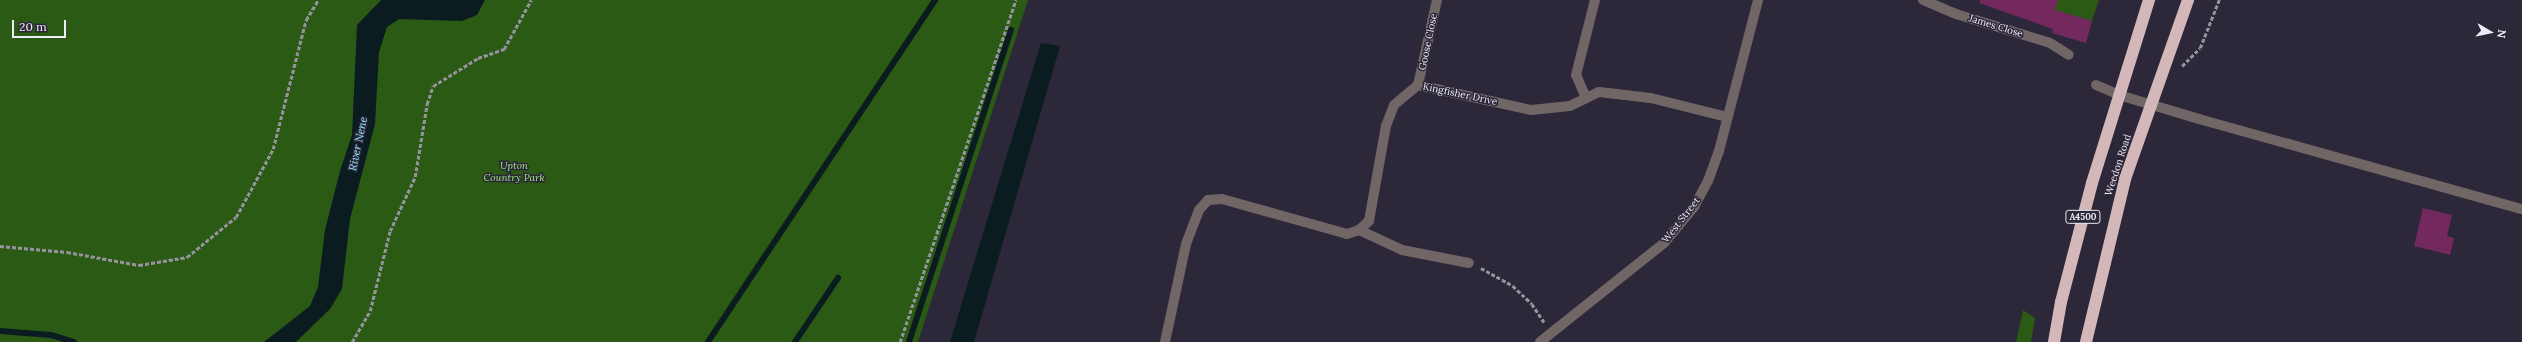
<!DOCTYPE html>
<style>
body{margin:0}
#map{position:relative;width:2522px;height:342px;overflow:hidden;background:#2c2739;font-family:Lora,serif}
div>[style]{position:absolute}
.green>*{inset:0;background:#2b5a14}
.water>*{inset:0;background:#0a1c20}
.stream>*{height:5.5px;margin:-2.75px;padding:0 2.75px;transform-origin:2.75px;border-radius:2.75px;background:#0a1c20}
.building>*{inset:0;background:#73295e}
.path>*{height:2.5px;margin-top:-1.25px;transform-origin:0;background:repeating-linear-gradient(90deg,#9693a1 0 4px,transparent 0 6px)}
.minor>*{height:10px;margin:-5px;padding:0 5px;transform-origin:5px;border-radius:5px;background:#716666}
.highway>*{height:12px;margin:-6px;padding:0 6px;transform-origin:6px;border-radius:6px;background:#d3b7b9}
span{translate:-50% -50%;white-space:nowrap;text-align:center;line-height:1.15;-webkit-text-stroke:3px #2c2739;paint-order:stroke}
.shield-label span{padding:1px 3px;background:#2c2739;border:1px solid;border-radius:3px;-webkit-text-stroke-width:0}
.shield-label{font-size:9px;color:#eeecf7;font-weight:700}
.street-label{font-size:10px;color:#eeecf7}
.park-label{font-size:10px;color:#9fe882;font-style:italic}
.water-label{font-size:11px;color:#8be5fb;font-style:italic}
.north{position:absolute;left:2470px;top:12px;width:40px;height:40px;-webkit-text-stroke:3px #2c2739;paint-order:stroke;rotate:99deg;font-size:11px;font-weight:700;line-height:16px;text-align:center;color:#eeecf7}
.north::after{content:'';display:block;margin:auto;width:14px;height:18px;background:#eeecf7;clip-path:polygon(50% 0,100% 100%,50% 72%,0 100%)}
.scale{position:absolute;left:12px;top:20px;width:54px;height:18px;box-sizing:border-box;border:2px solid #eeecf7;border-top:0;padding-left:5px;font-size:12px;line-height:14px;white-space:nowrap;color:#eeecf7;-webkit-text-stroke:3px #2c2739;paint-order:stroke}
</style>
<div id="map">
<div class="green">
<i style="clip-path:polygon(0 0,1028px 0,918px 342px,0 342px)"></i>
<i style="clip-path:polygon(2058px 0,2099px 0,2092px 21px,2059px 11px,2053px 27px,2049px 28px)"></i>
<i style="clip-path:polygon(2023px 310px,2035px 318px,2031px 342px,2016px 342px)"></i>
</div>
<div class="water">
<i style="clip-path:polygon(381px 0,485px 0,477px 15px,462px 21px,399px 19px,387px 27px,379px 52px,375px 124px,350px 219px,342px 289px,330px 309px,296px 342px,264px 342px,310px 306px,318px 287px,325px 230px,340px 171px,352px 135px,357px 25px)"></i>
<i style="clip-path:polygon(1041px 43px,1060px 46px,974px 342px,950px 342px)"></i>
</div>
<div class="stream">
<i style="left:0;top:331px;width:51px;rotate:4.5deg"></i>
<i style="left:51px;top:335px;width:24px;rotate:17deg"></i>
<i style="left:708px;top:342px;width:410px;rotate:-56.4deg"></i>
<i style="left:795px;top:342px;width:77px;rotate:-56.1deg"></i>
<i style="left:909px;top:342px;width:328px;rotate:-71.9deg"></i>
</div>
<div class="building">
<i style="clip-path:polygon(1980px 0,2058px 0,2055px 10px,2092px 21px,2086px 43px,2052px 33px,2053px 29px,1979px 3px)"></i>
<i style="clip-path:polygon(2423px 208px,2452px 215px,2447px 236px,2454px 238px,2450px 255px,2414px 246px)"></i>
</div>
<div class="path">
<i style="left:2182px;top:66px;width:25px;rotate:-45deg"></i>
<i style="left:2200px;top:48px;width:52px;rotate:-68.4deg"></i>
<i style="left:0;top:246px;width:67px;rotate:5.1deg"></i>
<i style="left:67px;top:252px;width:73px;rotate:10.2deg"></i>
<i style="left:139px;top:265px;width:49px;rotate:-9.5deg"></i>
<i style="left:187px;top:257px;width:63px;rotate:-39.2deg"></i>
<i style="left:236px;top:217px;width:77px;rotate:-61.4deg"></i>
<i style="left:273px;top:149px;width:133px;rotate:-75.7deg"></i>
<i style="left:306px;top:20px;width:23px;rotate:-59deg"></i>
<i style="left:1481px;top:268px;width:37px;rotate:29deg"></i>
<i style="left:1513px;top:286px;width:26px;rotate:43deg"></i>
<i style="left:1532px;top:304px;width:22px;rotate:56deg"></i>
<i style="left:352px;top:342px;width:36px;rotate:-60deg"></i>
<i style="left:370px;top:311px;width:82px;rotate:-76deg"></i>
<i style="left:390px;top:231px;width:60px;rotate:-65.2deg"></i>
<i style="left:415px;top:177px;width:74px;rotate:-80.7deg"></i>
<i style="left:427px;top:104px;width:19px;rotate:-72deg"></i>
<i style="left:433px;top:86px;width:53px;rotate:-31.9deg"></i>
<i style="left:478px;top:58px;width:28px;rotate:-19deg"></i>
<i style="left:504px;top:49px;width:56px;rotate:-61.1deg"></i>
<i style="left:900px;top:342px;width:361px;rotate:-71.3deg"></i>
</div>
<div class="minor">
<i style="left:1923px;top:0;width:36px;rotate:23deg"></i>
<i style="left:1956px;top:14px;width:98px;rotate:17.1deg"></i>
<i style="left:2050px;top:43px;width:22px;rotate:32deg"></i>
<i style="left:1418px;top:85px;width:116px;rotate:12.5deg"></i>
<i style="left:1531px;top:110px;width:39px;rotate:-6deg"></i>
<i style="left:1570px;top:106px;width:32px;rotate:-26deg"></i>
<i style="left:1599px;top:92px;width:52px;rotate:6.6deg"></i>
<i style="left:1651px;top:98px;width:78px;rotate:14deg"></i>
<i style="left:1418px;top:85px;width:87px;rotate:-77.4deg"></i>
<i style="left:2096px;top:85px;width:25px;rotate:23deg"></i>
<i style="left:2119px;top:95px;width:84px;rotate:16.7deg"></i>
<i style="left:2199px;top:119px;width:335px;rotate:15.6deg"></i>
<i style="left:1586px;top:98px;width:25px;rotate:-113deg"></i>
<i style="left:1576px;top:75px;width:77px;rotate:-75.8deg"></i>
<i style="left:1359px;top:230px;width:47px;rotate:24.9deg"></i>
<i style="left:1402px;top:250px;width:68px;rotate:11deg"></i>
<i style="left:1165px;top:342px;width:100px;rotate:-77.9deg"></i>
<i style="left:1186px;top:244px;width:36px;rotate:-69deg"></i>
<i style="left:1199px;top:210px;width:13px;rotate:-48deg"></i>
<i style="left:1208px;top:200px;width:14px;rotate:-4deg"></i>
<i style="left:1222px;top:199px;width:130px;rotate:15.6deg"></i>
<i style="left:1347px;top:234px;width:13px;rotate:-18deg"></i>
<i style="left:1359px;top:230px;width:13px;rotate:-42deg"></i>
<i style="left:1369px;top:221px;width:97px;rotate:-79.9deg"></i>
<i style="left:1386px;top:126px;width:22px;rotate:-69deg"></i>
<i style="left:1394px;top:105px;width:31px;rotate:-40deg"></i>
<i style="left:1540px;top:342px;width:159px;rotate:-38.6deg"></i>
<i style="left:1664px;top:243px;width:47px;rotate:-50.2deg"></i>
<i style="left:1694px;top:207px;width:30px;rotate:-62deg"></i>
<i style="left:1708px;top:181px;width:32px;rotate:-70deg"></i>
<i style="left:1719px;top:151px;width:156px;rotate:-75.5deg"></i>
</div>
<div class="highway">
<i style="left:2054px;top:342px;width:41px;rotate:-80.1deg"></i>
<i style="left:2061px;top:302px;width:123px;rotate:-75.4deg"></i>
<i style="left:2092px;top:183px;width:192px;rotate:-72.7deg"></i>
<i style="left:2086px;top:342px;width:168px;rotate:-76.5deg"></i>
<i style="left:2125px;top:179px;width:190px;rotate:-70.6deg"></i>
</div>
<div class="shield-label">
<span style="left:2083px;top:217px">A4500</span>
</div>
<div class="street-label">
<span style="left:1996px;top:26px;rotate:17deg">James Close</span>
<span style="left:1428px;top:42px;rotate:-78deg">Goose Close</span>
<span style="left:1460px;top:94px;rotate:12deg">Kingfisher Drive</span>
<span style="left:2118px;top:165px;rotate:-72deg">Weedon Road</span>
<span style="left:1681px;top:220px;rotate:-52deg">West Street</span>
</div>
<div class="park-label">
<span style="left:514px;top:171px">Upton<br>Country Park</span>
</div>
<div class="water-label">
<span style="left:358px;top:144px;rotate:-78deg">River Nene</span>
</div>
<div class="north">N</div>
<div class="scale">20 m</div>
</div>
